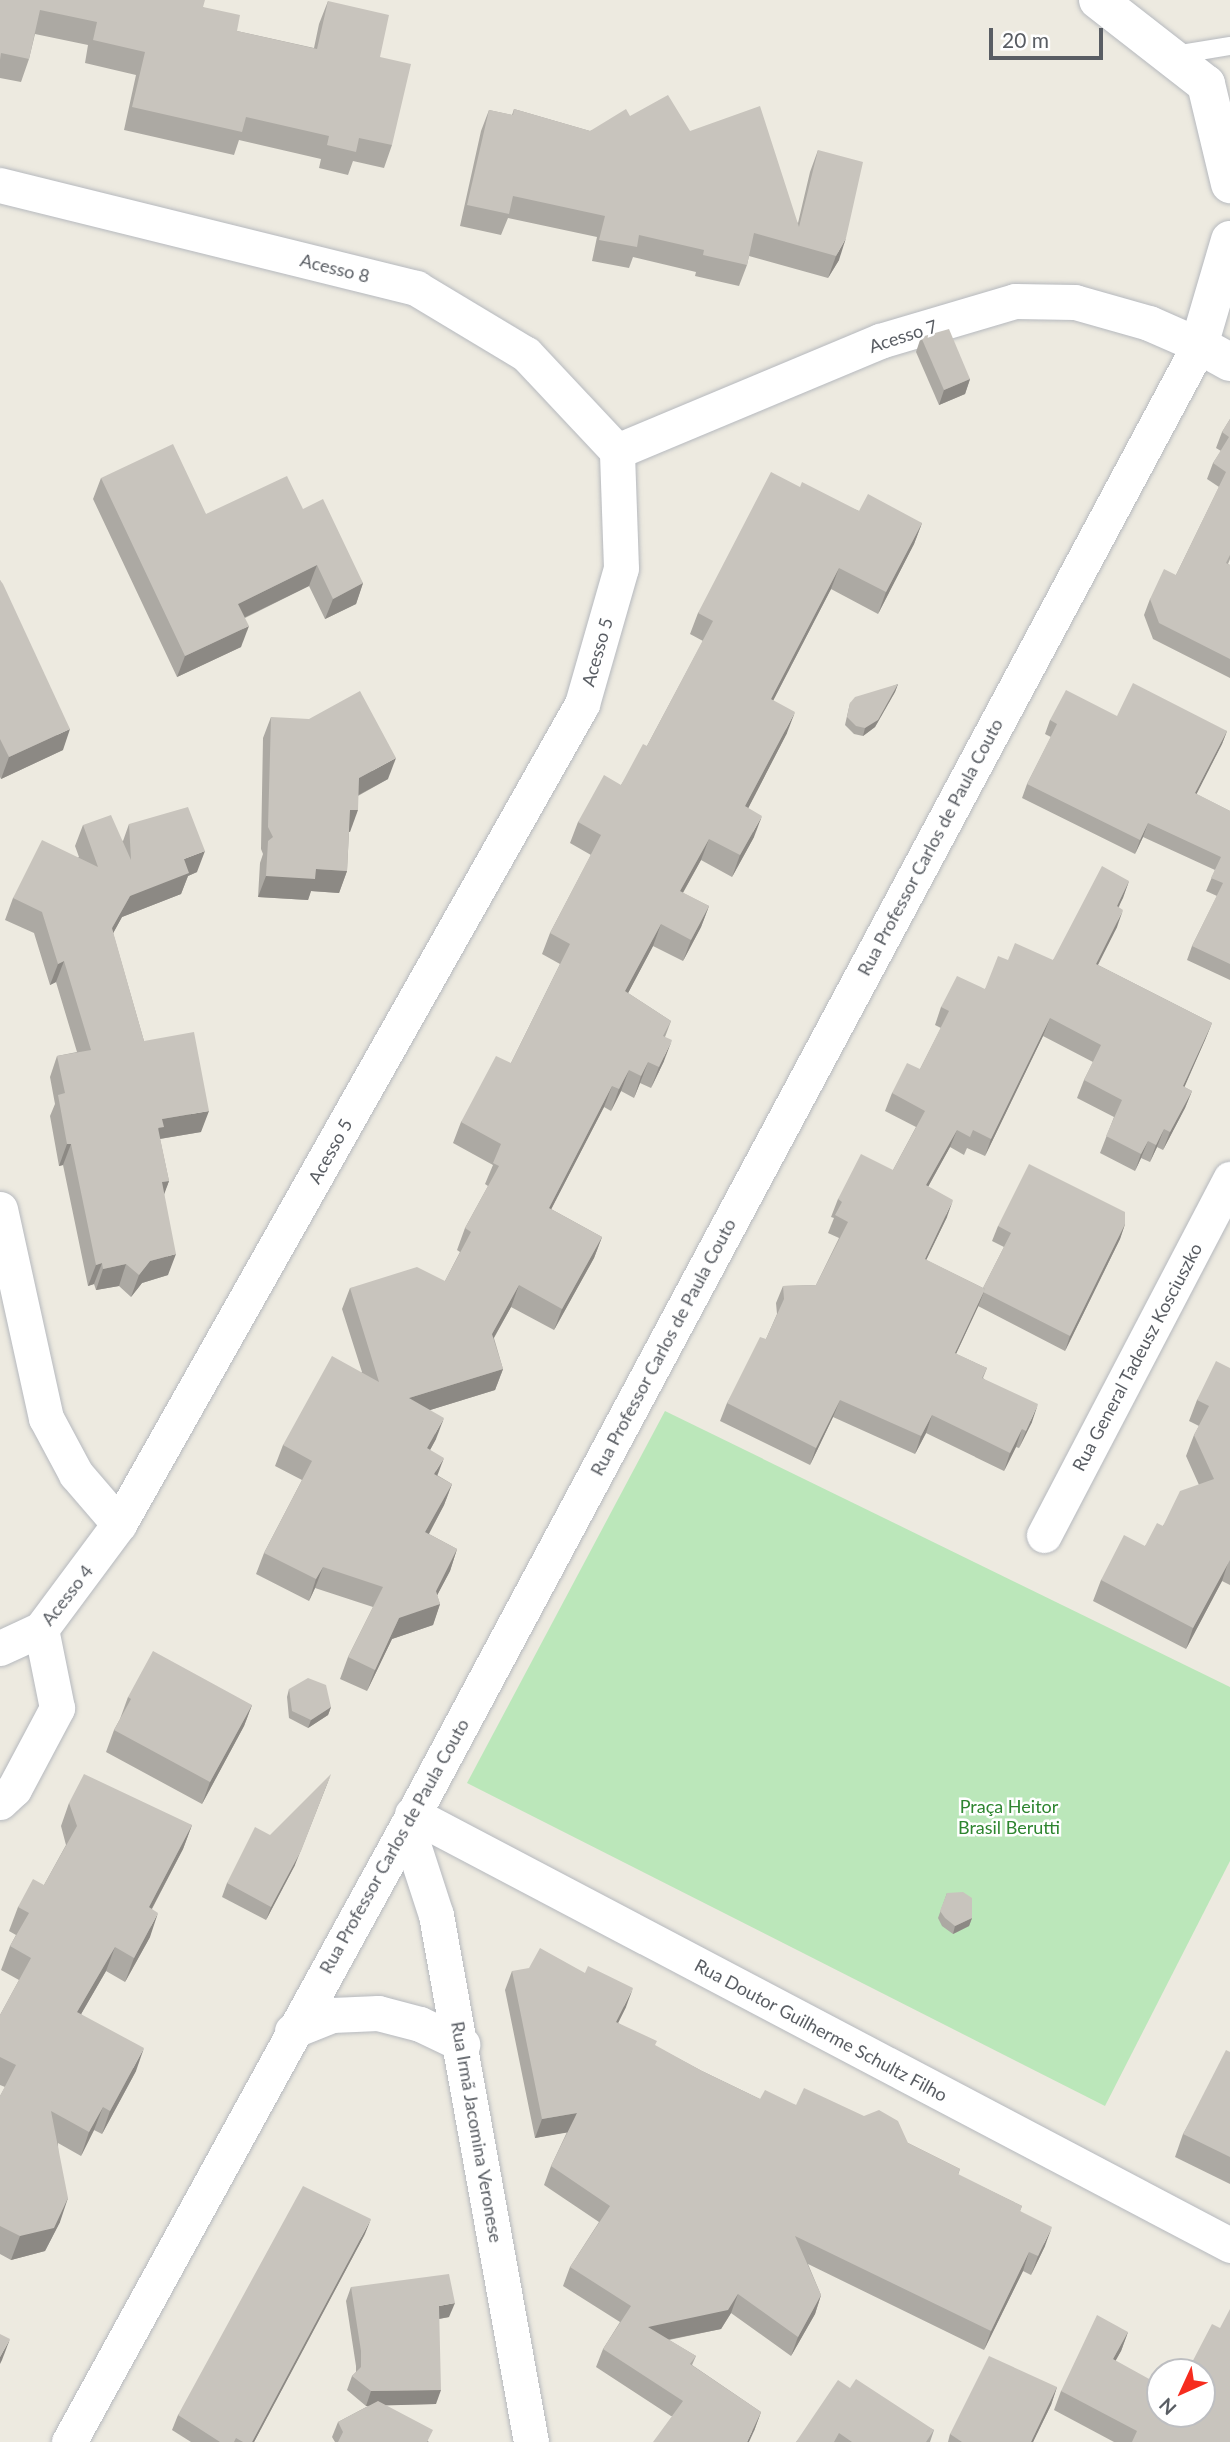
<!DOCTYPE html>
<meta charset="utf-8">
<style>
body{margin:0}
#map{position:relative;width:1230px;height:2442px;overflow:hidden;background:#edeae0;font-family:Lato,sans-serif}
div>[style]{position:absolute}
.green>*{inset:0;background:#bbe7ba}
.roads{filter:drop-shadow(0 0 2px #b6b9be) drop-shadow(0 0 2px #b6b9be)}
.lane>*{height:18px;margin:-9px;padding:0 9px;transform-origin:9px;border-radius:9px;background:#fff}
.street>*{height:35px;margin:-17.5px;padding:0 17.5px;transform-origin:17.5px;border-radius:17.5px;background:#fff}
.secondary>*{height:38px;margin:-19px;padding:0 19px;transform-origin:19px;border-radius:19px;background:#fff}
.wall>*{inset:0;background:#aca9a3}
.shaded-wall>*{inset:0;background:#8c8984}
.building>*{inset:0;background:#c8c4bd}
span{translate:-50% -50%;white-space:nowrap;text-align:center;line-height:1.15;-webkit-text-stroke:5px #fff;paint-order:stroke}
.street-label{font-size:18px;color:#595d63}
.park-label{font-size:18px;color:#2e8530}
.north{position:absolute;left:1146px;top:2358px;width:70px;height:70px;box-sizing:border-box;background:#fff;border:2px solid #bdbec1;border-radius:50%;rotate:225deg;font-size:19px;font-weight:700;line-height:28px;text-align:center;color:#595d63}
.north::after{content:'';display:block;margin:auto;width:24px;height:32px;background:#f62c1e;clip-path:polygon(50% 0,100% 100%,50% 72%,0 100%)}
.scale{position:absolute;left:989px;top:28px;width:114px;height:32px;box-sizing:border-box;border:4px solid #595d63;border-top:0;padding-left:9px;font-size:21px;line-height:24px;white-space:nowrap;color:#595d63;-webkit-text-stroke:5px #fff;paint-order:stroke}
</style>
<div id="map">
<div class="green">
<i style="clip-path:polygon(665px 1411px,1230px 1687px,1230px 1861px,1105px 2106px,467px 1783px)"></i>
</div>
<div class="roads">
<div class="lane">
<i style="left:1175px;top:55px;width:56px;rotate:-9.3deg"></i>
</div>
<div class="street">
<i style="left:0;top:185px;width:429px;rotate:13.9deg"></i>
<i style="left:416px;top:288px;width:128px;rotate:31deg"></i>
<i style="left:526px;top:354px;width:133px;rotate:46.8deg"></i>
<i style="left:0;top:1209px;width:214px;rotate:77.6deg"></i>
<i style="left:46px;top:1418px;width:64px;rotate:61.8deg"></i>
<i style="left:76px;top:1474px;width:66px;rotate:49.3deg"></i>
<i style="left:119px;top:1524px;width:942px;rotate:-60.55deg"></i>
<i style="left:582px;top:704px;width:141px;rotate:-74deg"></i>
<i style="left:621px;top:568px;width:117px;rotate:-92deg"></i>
<i style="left:1044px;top:1535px;width:402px;rotate:-62.4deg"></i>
<i style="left:0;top:1648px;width:45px;rotate:-24.9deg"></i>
<i style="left:41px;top:1629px;width:131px;rotate:-53.4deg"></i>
<i style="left:0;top:1802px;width:19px;rotate:-43deg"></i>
<i style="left:14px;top:1789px;width:92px;rotate:-62deg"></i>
<i style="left:57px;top:1708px;width:81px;rotate:-101.4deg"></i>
<i style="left:412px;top:1814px;width:925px;rotate:27.78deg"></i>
<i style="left:407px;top:1826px;width:94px;rotate:72deg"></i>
<i style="left:436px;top:1915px;width:535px;rotate:79.78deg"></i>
<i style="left:292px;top:2031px;width:43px;rotate:-21.8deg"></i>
<i style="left:332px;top:2015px;width:46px;rotate:-2.5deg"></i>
<i style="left:378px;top:2013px;width:43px;rotate:14.7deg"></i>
<i style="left:420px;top:2024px;width:47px;rotate:25.5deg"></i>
<i style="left:69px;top:2442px;width:703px;rotate:-61.25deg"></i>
<i style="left:407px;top:1826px;width:1679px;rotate:-61.86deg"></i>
<i style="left:1199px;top:345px;width:55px;rotate:-156.3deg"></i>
<i style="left:1149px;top:323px;width:77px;rotate:-164.2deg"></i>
<i style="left:1075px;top:302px;width:60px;rotate:-179deg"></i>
<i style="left:1015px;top:301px;width:141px;rotate:163.5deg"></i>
<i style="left:880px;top:341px;width:285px;rotate:157.3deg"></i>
</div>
<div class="secondary">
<i style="left:1098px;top:0;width:137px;rotate:37.9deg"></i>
<i style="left:1206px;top:84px;width:103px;rotate:76.5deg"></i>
<i style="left:1230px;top:240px;width:109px;rotate:106.4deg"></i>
<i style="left:1199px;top:345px;width:35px;rotate:29deg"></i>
</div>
</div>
<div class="wall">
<i style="clip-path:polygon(0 0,203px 7px,237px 31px,314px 48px,319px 24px,328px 1px,380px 57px,392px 145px,384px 168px,353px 161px,348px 175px,319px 168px,321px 159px,239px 140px,234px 155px,124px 130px,136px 75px,85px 63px,88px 45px,35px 34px,29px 59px,21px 82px,0 78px)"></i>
<i style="clip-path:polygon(514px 109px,590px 131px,630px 116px,690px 131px,798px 223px,810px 172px,818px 150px,839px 260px,828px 278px,749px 256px,747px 265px,739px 286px,695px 276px,696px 272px,633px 257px,629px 268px,592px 261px,597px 237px,508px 218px,501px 235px,460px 226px,481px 131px,489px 110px,512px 115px)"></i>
<i style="clip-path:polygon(921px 337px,970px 379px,965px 394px,939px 405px,916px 352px)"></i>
<i style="clip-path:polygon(1230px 419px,1230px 559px,1228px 564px,1230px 565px,1230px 678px,1153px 639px,1144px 615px,1150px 599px,1176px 575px,1219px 487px,1207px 479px,1213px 463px,1221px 451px,1216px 448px,1222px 432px)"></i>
<i style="clip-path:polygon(101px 478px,206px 514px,303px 509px,363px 583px,356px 604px,325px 619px,309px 586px,245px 618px,241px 647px,177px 677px,93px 499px)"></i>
<i style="clip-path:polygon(800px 487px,859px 511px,922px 523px,914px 544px,878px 614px,831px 589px,773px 701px,787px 733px,748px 808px,754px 837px,732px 877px,701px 860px,683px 893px,709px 906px,701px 927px,683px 961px,653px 946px,628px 993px,671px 1021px,665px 1037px,664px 1061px,651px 1088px,640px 1083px,634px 1098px,621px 1091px,611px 1111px,604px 1107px,551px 1209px,602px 1237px,594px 1258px,554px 1330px,511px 1307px,494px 1338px,503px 1369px,495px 1390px,430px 1410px,436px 1439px,430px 1450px,437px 1475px,452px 1484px,444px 1505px,429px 1534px,457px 1549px,450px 1571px,437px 1595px,440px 1604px,433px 1625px,392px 1639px,367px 1691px,340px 1679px,348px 1657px,373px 1607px,315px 1588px,309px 1601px,256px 1574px,264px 1553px,302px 1480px,275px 1466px,283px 1445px,362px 1372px,342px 1309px,350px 1288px,445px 1281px,460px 1252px,457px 1250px,465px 1228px,488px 1186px,485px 1184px,493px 1165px,453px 1143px,461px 1122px,511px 1063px,560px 964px,542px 954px,550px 933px,591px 855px,570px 843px,578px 822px,621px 785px,647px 746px,703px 641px,690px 634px,698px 613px)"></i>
<i style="clip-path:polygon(0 580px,63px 750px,1px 779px,0 777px)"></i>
<i style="clip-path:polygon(898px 684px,895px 692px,875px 727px,863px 736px,854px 734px,845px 725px,850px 703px)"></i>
<i style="clip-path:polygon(1117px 716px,1227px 731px,1222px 744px,1196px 794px,1230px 811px,1230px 980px,1187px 960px,1192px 946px,1217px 896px,1206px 891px,1215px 870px,1143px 837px,1135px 854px,1022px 798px,1027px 784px,1051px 737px,1045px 734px,1050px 720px)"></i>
<i style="clip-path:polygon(271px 717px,388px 779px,358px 796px,349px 832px,347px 871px,339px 893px,311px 891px,308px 900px,258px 897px,260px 863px,263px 854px,261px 849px,263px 738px)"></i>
<i style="clip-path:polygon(129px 824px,197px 872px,188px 876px,181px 894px,122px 917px,113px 933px,144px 1041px,201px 1132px,160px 1139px,169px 1181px,164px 1193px,168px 1275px,142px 1283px,131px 1297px,119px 1286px,96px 1290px,94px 1284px,88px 1286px,63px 1165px,59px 1166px,50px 1116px,55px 1104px,50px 1077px,57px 1056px,77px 1052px,56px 982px,50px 985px,34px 933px,5px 920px,13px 898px,79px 857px,75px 846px,83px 825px,123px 841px)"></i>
<i style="clip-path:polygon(1129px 881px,1119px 907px,1117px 927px,1098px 965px,1212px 1023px,1205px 1040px,1184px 1087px,1192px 1091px,1185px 1108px,1163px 1150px,1157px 1147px,1150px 1162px,1141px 1158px,1135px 1171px,1100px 1153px,1114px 1117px,1077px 1098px,1084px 1080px,1093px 1062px,1043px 1036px,985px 1156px,967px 1148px,964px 1155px,950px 1147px,928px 1187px,947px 1217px,926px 1260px,983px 1288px,1004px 1247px,992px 1241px,998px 1226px,1125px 1224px,1120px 1239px,1065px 1351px,978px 1306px,956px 1354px,987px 1368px,983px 1378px,1032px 1422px,1019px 1448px,1016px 1447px,1004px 1471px,926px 1433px,915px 1454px,833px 1417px,810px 1465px,720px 1421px,727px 1403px,766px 1339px,777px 1314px,776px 1303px,783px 1286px,816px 1285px,839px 1238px,828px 1233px,834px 1218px,831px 1217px,838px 1199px,893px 1170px,916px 1127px,885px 1111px,892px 1093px,920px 1069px,941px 1028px,935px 1025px,941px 1007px,985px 989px,1008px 960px,1053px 960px)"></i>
<i style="clip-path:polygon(1230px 1368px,1230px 1585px,1222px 1581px,1186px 1649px,1093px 1601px,1101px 1580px,1145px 1546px,1199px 1485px,1186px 1456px,1194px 1435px,1199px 1426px,1189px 1421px,1197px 1400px)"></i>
<i style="clip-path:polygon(289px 1689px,331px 1707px,328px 1715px,308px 1728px,289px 1718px,287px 1697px)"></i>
<i style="clip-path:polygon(128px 1697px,252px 1705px,244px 1726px,202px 1804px,106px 1752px,114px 1730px,120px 1719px)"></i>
<i style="clip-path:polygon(69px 1803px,192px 1825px,183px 1849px,152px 1909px,150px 1937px,125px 1982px,106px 1971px,81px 2014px,136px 2071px,102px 2134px,94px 2130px,81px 2156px,58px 2143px,60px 2222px,45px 2251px,11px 2260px,0 2254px,0 2096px,5px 2087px,0 2085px,0 2015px,19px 1980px,1px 1970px,10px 1946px,16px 1935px,9px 1931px,18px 1907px,44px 1885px,66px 1845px,61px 1826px)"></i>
<i style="clip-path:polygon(270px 1835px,295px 1865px,266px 1920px,222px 1897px,227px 1883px)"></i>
<i style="clip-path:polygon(947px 1893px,972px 1918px,969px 1926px,953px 1934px,942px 1926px,938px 1918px)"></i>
<i style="clip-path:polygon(512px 1971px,626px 2007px,618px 2023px,655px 2046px,702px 2071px,760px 2099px,796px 2105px,908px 2143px,960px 2169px,958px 2175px,1022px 2206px,1020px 2211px,1045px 2246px,1031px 2275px,1023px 2271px,984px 2350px,808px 2264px,821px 2295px,815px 2314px,791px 2356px,731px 2313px,721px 2329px,669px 2340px,696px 2356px,692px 2365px,761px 2412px,754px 2431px,671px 2416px,596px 2367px,603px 2349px,620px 2322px,563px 2286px,570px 2267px,599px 2222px,544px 2185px,551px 2166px,567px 2132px,535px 2138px,505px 1990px)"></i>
<i style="clip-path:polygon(1230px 2052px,1230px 2184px,1175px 2157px,1183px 2134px)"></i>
<i style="clip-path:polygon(365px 2234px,254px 2442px,191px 2442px,172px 2430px,178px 2415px)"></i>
<i style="clip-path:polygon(351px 2287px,449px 2317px,439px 2319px,436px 2404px,385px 2405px,429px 2442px,335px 2442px,332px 2437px,338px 2422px,370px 2405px,366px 2406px,347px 2390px,352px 2376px,356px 2372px,356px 2366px,346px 2301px)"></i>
<i style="clip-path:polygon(1220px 2328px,1230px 2442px,1114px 2442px,1054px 2410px,1061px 2391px,1128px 2332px,1121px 2351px,1115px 2361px,1160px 2414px)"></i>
<i style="clip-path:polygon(1057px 2387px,1051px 2405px,1033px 2442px,948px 2442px,950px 2434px)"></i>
<i style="clip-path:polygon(850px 2388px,934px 2430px,930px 2442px,796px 2442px)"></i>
</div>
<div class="shaded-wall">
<i style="clip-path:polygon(846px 238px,839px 260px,828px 278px,836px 256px)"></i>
<i style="clip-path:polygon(970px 379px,965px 394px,939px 405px,944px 390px)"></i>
<i style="clip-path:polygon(922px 523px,914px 544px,878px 614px,886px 592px)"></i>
<i style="clip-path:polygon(317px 565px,309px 586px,231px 624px,238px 604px)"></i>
<i style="clip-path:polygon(839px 568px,831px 589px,763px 720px,771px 699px)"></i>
<i style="clip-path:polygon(363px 583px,356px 604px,325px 619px,333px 599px)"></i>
<i style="clip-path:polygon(249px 626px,241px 647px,177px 677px,185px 656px)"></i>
<i style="clip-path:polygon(898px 684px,895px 692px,875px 727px,863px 736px,865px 728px)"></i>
<i style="clip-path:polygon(795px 712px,787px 733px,738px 828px,745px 806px)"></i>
<i style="clip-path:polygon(70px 729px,63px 750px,1px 779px,9px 757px)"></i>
<i style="clip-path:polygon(1227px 731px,1222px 744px,1190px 807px,1195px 793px)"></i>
<i style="clip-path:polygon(396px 758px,388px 779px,351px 799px,359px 778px)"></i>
<i style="clip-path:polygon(350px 810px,358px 810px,350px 832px,343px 831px)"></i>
<i style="clip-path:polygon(762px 816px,754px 837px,732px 877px,740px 855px)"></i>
<i style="clip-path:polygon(1148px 823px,1143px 837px,1135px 854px,1140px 840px)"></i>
<i style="clip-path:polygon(709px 839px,701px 860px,672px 912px,680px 891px)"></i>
<i style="clip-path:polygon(205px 851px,197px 872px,188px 876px,181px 894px,122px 917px,104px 950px,112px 928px,130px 896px,184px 859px)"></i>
<i style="clip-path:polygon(316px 869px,347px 871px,339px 893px,311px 891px,308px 900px,258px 897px,266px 876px)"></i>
<i style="clip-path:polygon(1129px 881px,1123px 898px,1110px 923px,1117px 906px)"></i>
<i style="clip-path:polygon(709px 906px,701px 927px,683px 961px,691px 940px)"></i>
<i style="clip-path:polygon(1123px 910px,1117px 927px,1089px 982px,1096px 964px)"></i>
<i style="clip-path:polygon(661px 924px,653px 946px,618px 1012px,625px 991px)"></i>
<i style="clip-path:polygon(64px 961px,56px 982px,50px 985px,58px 964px)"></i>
<i style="clip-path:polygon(1050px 1018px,1043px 1036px,985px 1156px,991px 1139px)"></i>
<i style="clip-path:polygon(1212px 1023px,1205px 1040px,1177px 1104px,1183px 1086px)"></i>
<i style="clip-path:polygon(672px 1040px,664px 1061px,651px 1088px,659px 1067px)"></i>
<i style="clip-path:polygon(648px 1062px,640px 1083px,634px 1098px,641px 1076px)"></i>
<i style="clip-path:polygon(629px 1070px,621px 1091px,611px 1111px,619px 1089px)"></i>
<i style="clip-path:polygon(612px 1086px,604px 1107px,541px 1229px,549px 1208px)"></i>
<i style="clip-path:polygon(1192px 1091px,1185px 1108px,1163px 1150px,1170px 1132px)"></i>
<i style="clip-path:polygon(209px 1111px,201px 1132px,159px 1139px,151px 1149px,162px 1119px)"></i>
<i style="clip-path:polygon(1164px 1129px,1157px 1147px,1150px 1162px,1156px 1145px)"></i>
<i style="clip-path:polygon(957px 1130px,950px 1147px,919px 1203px,926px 1185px)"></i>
<i style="clip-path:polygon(1148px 1141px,1141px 1158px,1135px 1171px,1141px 1154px)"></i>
<i style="clip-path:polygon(67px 1144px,71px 1144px,63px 1165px,59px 1166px)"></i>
<i style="clip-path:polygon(169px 1181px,161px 1203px,162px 1182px)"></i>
<i style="clip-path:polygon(953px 1200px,947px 1217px,918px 1277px,925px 1259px)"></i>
<i style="clip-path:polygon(1125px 1224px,1120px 1239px,1065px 1351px,1070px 1336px)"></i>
<i style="clip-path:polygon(602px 1237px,594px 1258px,554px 1330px,562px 1309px)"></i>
<i style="clip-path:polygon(176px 1254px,168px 1275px,142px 1283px,131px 1297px,139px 1275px,150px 1261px)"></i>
<i style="clip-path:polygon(102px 1263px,94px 1284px,88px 1286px,96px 1265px)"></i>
<i style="clip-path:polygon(126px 1264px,119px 1286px,96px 1290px,103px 1269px)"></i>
<i style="clip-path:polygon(519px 1285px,511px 1307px,484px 1355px,492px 1334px)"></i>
<i style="clip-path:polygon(985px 1289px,978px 1307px,948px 1371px,955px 1353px)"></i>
<i style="clip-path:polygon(503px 1369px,495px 1390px,401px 1419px,409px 1398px)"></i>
<i style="clip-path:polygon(840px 1400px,833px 1417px,810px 1465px,816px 1448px)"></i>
<i style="clip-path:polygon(1038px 1404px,1032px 1422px,1019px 1448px,1026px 1431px)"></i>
<i style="clip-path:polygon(932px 1415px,926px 1433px,915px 1454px,921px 1436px)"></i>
<i style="clip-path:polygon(444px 1418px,436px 1439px,419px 1470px,427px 1448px)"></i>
<i style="clip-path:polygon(1022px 1429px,1016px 1447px,1004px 1471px,1010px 1453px)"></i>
<i style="clip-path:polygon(444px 1458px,436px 1479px,434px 1474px)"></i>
<i style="clip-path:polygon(452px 1484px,444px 1505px,418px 1554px,425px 1532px)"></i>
<i style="clip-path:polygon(457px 1549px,450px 1571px,431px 1607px,440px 1604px,433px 1625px,392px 1639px,367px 1691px,375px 1670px,399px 1618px,436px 1591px)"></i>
<i style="clip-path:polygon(1229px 1560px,1222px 1581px,1186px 1649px,1193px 1628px)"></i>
<i style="clip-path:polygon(323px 1567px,315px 1588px,309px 1601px,316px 1579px)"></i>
<i style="clip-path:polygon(252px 1705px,244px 1726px,202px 1804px,210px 1782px)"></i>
<i style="clip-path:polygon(331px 1707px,328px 1715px,308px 1728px,311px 1720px)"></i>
<i style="clip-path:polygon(331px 1774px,295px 1865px,266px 1920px,271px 1907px)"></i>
<i style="clip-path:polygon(192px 1825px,183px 1849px,140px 1931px,149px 1907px)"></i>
<i style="clip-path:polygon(158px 1913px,150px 1937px,125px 1982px,134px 1958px)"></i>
<i style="clip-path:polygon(972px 1918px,969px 1926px,953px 1934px,955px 1926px)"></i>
<i style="clip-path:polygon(115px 1947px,106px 1971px,69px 2035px,77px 2012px)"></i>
<i style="clip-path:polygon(633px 1988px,626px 2007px,609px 2041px,616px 2022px)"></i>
<i style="clip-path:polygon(144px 2048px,136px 2071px,102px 2134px,110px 2111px)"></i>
<i style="clip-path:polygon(103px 2107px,94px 2130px,81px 2156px,89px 2132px)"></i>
<i style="clip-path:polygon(577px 2113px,570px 2132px,535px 2138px,542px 2119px)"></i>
<i style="clip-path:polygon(68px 2198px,60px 2222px,45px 2251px,11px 2260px,20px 2236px)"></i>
<i style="clip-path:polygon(371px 2219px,365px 2234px,254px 2442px,252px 2442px)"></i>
<i style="clip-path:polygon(1052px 2227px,1045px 2246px,1031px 2275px,1038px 2256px)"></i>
<i style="clip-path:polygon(1029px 2252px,1023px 2271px,984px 2350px,991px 2331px)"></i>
<i style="clip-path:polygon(738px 2294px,731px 2313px,721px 2329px,641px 2345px,648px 2327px)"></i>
<i style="clip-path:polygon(821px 2295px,815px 2314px,791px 2356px,798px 2337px)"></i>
<i style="clip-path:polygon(455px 2303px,449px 2317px,433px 2320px,439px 2306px)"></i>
<i style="clip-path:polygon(1128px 2332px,1121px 2351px,1106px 2378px,1113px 2359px)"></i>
<i style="clip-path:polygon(10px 2339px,2px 2360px,0 2364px,0 2357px)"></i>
<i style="clip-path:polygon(1057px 2387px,1051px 2405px,1033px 2442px,1031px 2442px)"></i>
<i style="clip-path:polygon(441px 2390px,436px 2404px,366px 2406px,371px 2391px)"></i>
<i style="clip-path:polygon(761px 2412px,754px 2431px,749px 2442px,747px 2442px)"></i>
</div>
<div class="building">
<i style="clip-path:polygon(0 0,205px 0,203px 7px,240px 15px,237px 31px,317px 49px,328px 1px,389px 15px,380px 57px,411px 64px,392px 145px,359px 138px,356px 152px,327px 145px,329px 136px,246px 117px,242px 132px,132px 107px,145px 52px,93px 40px,97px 22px,40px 10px,29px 59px,1px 53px,0 60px)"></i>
<i style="clip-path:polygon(668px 95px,690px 131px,760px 106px,799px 227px,818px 150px,863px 162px,846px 238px,836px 256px,754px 233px,747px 265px,703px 255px,704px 250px,639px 235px,637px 247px,599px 240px,605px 216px,513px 196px,509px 214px,467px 205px,489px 110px,513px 115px,514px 109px,590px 131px,626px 109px,630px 116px)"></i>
<i style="clip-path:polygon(949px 329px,970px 379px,944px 390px,921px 337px)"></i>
<i style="clip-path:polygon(1230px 419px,1230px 555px,1226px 563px,1230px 565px,1230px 659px,1159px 623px,1150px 599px,1164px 569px,1176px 575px,1226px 472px,1213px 463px,1229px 437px,1222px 432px)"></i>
<i style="clip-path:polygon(173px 444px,206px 514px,287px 476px,303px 509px,323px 499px,363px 583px,333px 599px,317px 565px,238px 604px,249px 626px,185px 656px,101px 478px)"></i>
<i style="clip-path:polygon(771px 472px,800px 487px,802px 482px,859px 511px,868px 494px,922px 523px,886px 592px,839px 568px,771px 699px,795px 712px,745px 806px,762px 816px,740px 855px,709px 839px,680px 891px,709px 906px,691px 940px,661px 924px,625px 991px,671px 1021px,663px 1036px,672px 1040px,659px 1067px,648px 1062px,641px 1076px,629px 1070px,619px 1089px,612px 1086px,549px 1208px,602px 1237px,562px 1309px,519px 1285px,492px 1334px,503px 1369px,409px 1398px,444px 1418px,427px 1448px,444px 1458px,434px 1474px,452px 1484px,425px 1532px,457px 1549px,436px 1591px,440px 1604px,399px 1618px,375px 1670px,348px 1657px,383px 1587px,323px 1567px,316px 1579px,264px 1553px,312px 1461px,283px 1445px,332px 1356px,379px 1382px,350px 1288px,417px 1267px,445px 1281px,471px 1232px,465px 1228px,499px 1166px,493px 1163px,501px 1144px,461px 1122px,496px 1056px,511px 1063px,570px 944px,550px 933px,601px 835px,578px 822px,604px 775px,621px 785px,643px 744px,647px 746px,713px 621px,698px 613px)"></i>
<i style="clip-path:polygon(0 580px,3px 584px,70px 729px,9px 757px,0 739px)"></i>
<i style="clip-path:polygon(1133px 683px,1227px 731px,1195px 793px,1230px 811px,1230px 964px,1192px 946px,1223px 883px,1211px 878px,1221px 857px,1148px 823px,1140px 840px,1027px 784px,1057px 724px,1050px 720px,1066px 690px,1117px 716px)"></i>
<i style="clip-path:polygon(898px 684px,878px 720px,865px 728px,856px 726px,847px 717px,850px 703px,855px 697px)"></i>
<i style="clip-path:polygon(360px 691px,396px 758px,359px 778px,358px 810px,350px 810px,347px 871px,316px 869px,315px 879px,266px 876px,268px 841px,273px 837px,268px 827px,271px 717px,309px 719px)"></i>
<i style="clip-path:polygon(188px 807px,205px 851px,184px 859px,189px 873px,130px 896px,112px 928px,144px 1041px,194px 1032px,209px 1111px,162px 1119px,164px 1127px,158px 1128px,169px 1181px,162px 1182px,176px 1254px,150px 1261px,139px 1275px,126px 1264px,103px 1269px,102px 1263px,96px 1265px,71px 1144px,67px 1144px,58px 1095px,65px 1093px,57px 1056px,91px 1050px,64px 961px,58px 964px,42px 912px,13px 898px,42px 840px,98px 867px,83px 825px,111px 815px,131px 860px,129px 824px)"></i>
<i style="clip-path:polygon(1102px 866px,1129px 881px,1117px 906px,1123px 910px,1096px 964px,1212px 1023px,1183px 1086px,1192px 1091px,1170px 1132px,1164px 1129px,1156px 1145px,1148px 1141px,1141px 1154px,1106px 1136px,1122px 1100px,1084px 1080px,1101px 1045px,1050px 1018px,991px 1139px,973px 1130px,970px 1137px,957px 1130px,926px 1185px,953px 1200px,925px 1259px,985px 1289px,955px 1353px,987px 1368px,982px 1378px,1038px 1404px,1026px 1431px,1022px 1429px,1010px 1453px,932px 1415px,921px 1436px,840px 1400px,816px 1448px,727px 1403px,760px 1337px,766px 1339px,784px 1299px,783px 1286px,816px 1285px,848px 1222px,835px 1215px,842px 1202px,838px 1199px,861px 1154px,893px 1170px,925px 1111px,892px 1093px,907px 1063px,920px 1069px,949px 1011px,941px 1007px,957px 976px,985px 989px,998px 956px,1008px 960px,1015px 943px,1053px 960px)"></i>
<i style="clip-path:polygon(1029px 1164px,1125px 1212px,1125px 1224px,1070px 1336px,983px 1292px,985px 1289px,983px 1288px,1011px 1233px,998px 1226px)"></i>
<i style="clip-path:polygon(1216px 1361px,1230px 1368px,1230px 1560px,1193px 1628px,1101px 1580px,1124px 1535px,1145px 1546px,1157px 1523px,1163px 1526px,1180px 1491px,1214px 1479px,1194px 1435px,1209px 1406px,1197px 1400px)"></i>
<i style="clip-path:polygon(153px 1651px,252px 1705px,210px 1782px,114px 1730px,131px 1699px,128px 1697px)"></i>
<i style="clip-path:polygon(308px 1678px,326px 1685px,331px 1707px,311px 1720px,292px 1711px,289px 1689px)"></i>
<i style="clip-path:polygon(84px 1774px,192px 1825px,149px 1907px,158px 1913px,134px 1958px,115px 1947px,77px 2012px,144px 2048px,110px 2111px,103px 2107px,89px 2132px,51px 2111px,68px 2198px,54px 2228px,20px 2236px,0 2226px,0 2096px,16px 2065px,0 2057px,0 2015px,31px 1958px,10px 1946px,29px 1913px,18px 1907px,33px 1879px,44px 1885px,77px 1826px,69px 1803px)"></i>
<i style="clip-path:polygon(331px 1774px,301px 1851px,271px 1907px,227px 1883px,255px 1827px,270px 1835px)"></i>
<i style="clip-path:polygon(963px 1892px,972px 1898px,972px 1918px,955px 1926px,945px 1918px,940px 1911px,947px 1893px)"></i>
<i style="clip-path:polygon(540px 1948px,585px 1973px,588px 1966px,633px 1988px,616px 2022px,657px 2041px,655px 2045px,702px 2071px,760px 2099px,765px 2090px,796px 2105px,804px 2088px,864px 2116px,879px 2110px,898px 2121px,908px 2143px,960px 2169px,958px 2174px,1022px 2206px,1020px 2211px,1052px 2227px,1038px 2256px,1029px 2252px,991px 2331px,795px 2236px,821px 2295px,798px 2337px,738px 2294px,728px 2310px,648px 2327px,696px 2356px,690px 2364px,761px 2412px,747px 2442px,653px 2442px,683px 2401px,603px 2349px,631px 2306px,570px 2267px,610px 2206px,551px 2166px,577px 2113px,542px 2119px,512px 1971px,529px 1968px)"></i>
<i style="clip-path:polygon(1226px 2050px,1230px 2052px,1230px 2157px,1183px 2134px)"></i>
<i style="clip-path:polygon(303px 2186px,371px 2219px,252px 2442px,243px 2442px,236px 2438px,234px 2442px,220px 2442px,178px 2415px)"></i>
<i style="clip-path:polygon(449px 2274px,455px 2303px,439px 2306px,441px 2390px,371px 2391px,352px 2376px,361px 2367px,361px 2351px,351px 2287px)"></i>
<i style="clip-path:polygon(1230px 2309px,1230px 2442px,1132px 2442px,1137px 2431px,1061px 2391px,1097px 2315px,1128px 2332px,1113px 2359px,1160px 2385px,1160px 2414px,1202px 2414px,1202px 2372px,1187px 2372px,1212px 2324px,1220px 2328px)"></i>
<i style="clip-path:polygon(0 2334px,10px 2339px,0 2357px)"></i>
<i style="clip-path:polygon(989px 2356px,1057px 2387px,1031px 2442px,962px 2442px,950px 2434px)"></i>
<i style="clip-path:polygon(856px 2379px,934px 2430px,926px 2442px,852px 2442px,839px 2433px,834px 2442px,796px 2442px,838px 2380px,850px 2388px)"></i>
<i style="clip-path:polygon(378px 2401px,433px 2430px,427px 2442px,338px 2442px,343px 2432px,338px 2422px)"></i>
</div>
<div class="street-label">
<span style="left:335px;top:268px;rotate:14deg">Acesso 8</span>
<span style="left:903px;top:336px;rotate:-18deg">Acesso 7</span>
<span style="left:597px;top:652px;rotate:-74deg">Acesso 5</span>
<span style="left:930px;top:847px;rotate:-62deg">Rua Professor Carlos de Paula Couto</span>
<span style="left:330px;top:1151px;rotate:-61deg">Acesso 5</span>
<span style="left:663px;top:1347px;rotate:-62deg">Rua Professor Carlos de Paula Couto</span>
<span style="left:1137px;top:1357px;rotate:-62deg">Rua General Tadeusz Kosciuszko</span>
<span style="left:67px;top:1595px;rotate:-52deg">Acesso 4</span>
<span style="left:394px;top:1846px;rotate:-61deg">Rua Professor Carlos de Paula Couto</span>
<span style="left:821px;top:2030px;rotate:28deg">Rua Doutor Guilherme Schultz Filho</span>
<span style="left:477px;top:2132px;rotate:80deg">Rua Irmã Jacomina Veronese</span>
</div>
<div class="park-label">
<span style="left:1009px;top:1817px">Praça Heitor<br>Brasil Berutti</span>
</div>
<div class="north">N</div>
<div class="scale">20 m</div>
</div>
